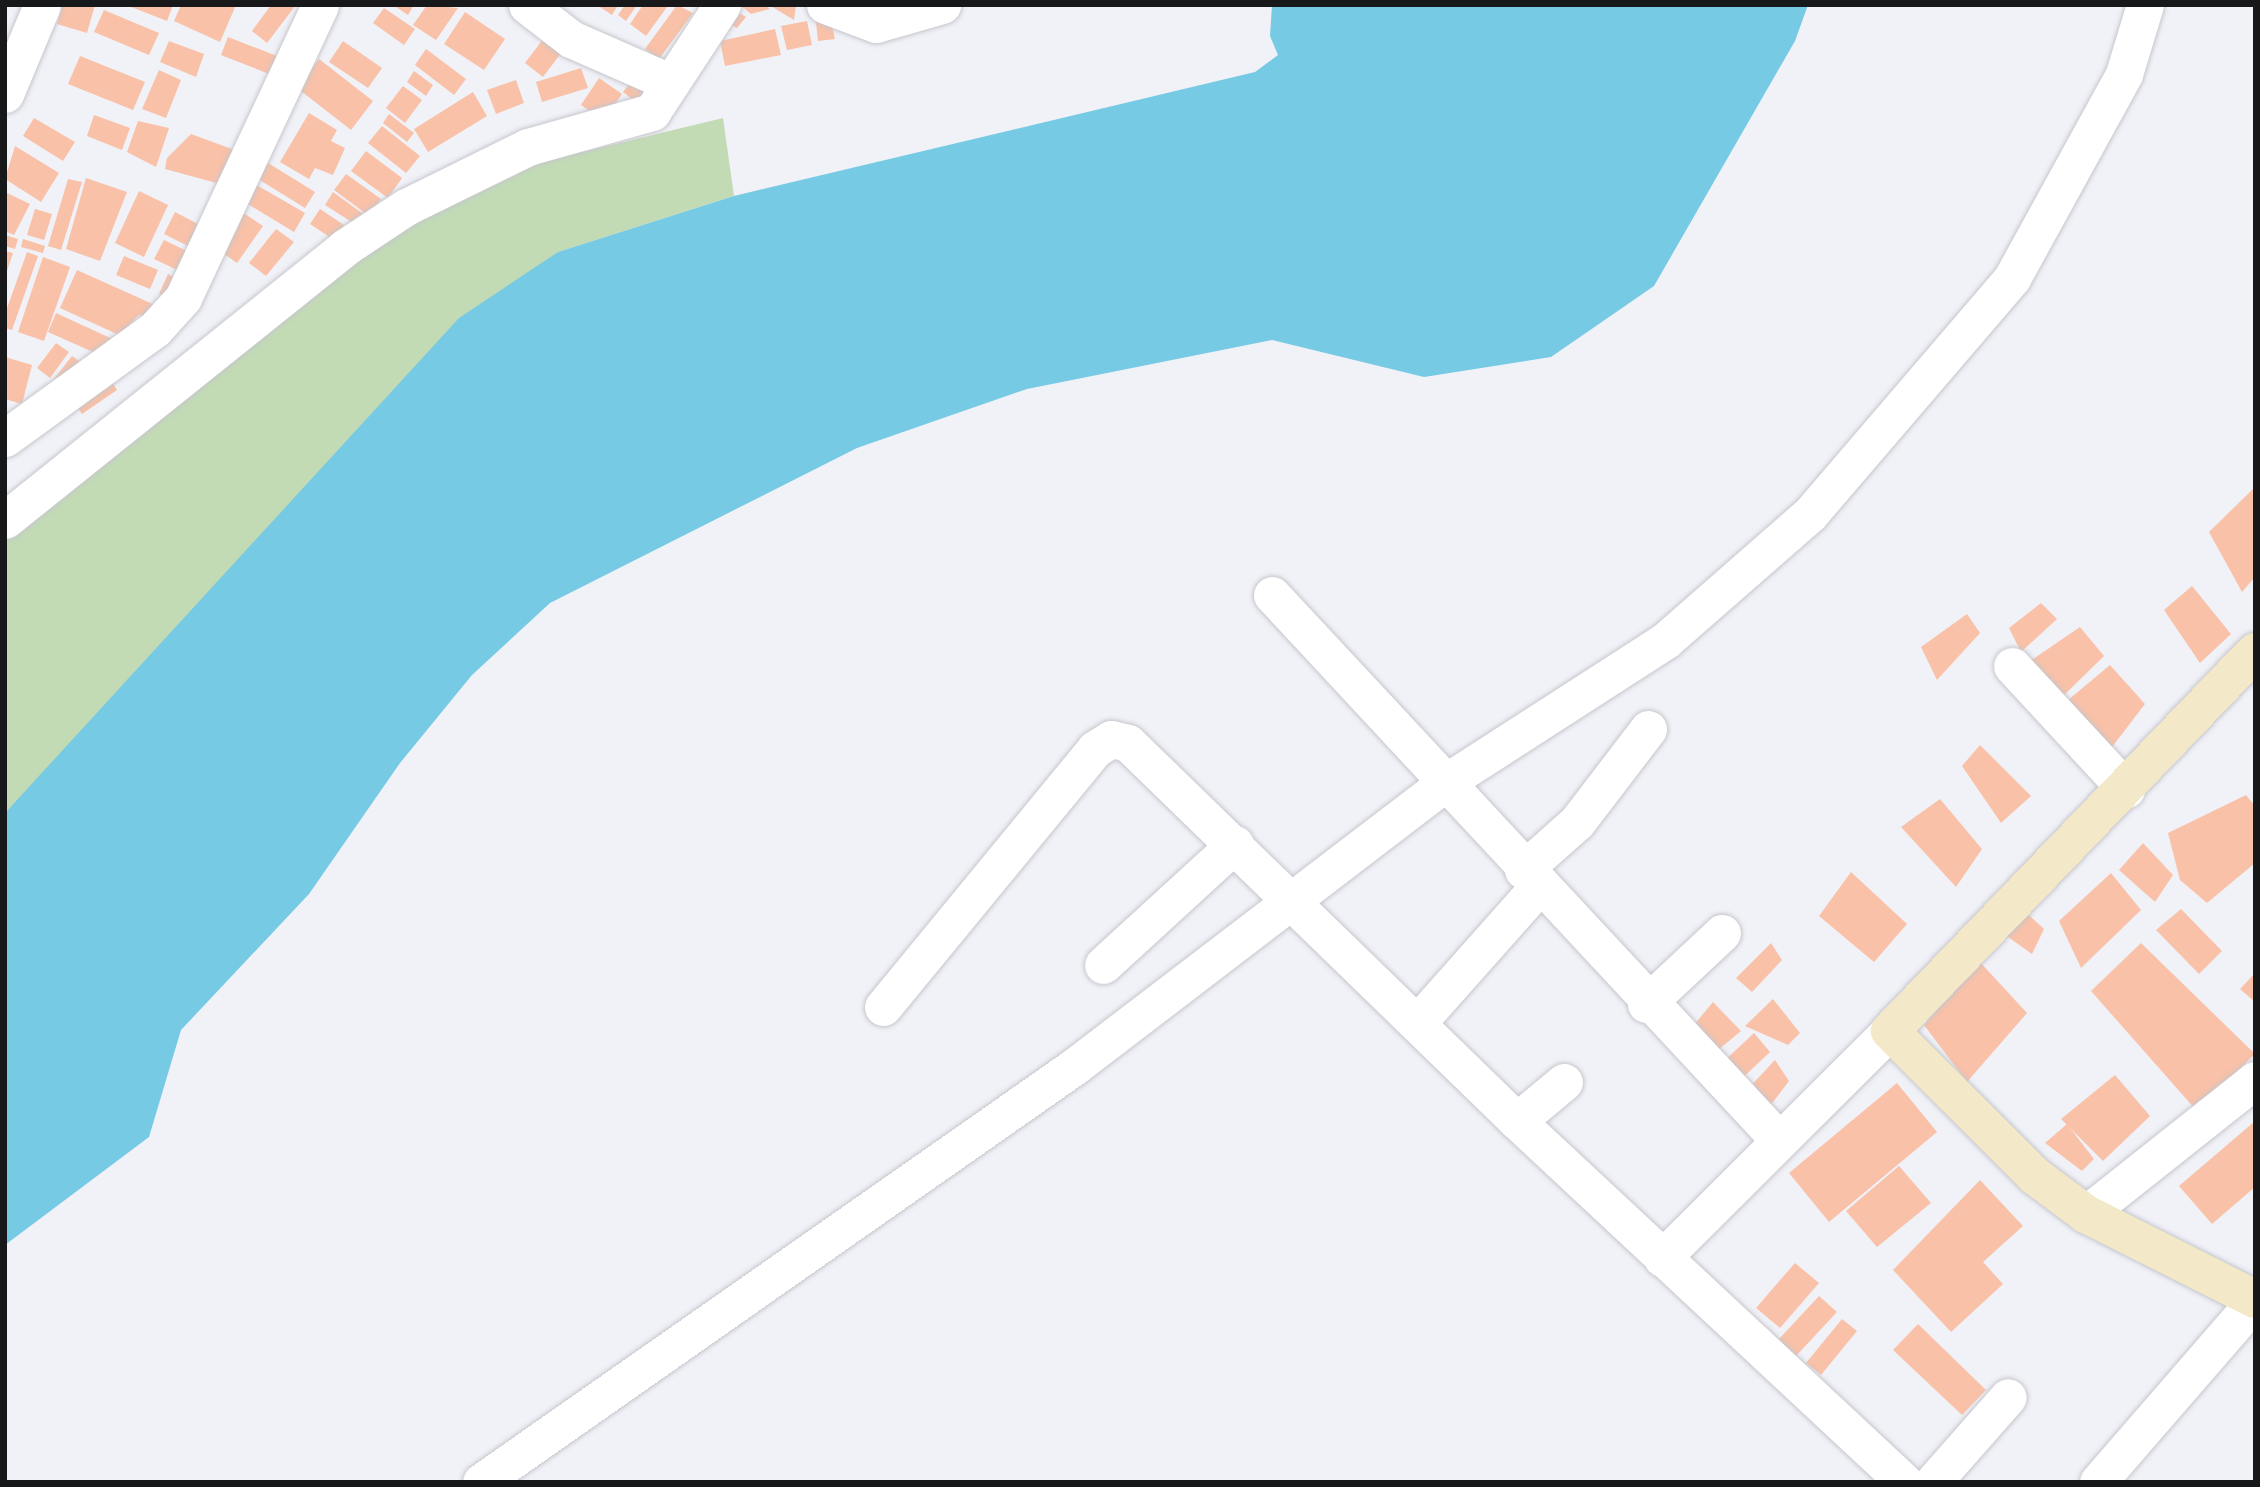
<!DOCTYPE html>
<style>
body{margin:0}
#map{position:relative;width:2260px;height:1487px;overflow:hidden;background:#f1f2f8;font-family:Quicksand,sans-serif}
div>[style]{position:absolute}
.green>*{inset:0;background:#c2dbb5}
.water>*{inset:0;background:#76cae4}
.building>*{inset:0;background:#f8c1a8}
.roads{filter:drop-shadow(0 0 2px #c6c6cc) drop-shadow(0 0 2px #c6c6cc)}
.street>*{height:37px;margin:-18.5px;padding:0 18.5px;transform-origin:18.5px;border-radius:18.5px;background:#fff}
.secondary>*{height:38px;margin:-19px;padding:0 19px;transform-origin:19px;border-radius:19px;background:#f3e9c8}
span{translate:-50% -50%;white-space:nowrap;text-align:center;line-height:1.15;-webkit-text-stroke:5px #f1f2f8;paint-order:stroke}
.frame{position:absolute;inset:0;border:7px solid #17181a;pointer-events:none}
</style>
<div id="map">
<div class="green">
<i style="clip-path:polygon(723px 118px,734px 196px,558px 252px,5px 813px,5px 538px,347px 254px,545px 161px)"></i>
</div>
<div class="water">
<i style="clip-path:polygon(1272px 5px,1808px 5px,1795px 41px,1654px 286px,1551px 357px,1424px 377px,1272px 340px,1027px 389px,857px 448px,550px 603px,472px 675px,400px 763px,309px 894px,181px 1030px,149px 1137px,5px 1245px,5px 813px,459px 318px,558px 252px,734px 196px,1255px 72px,1278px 55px,1270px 36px)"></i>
</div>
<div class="building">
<i style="clip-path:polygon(62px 5px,95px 5px,87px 33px,57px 24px)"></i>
<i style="clip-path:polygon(126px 5px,173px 5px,167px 21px)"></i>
<i style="clip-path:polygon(181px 5px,236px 5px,220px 42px,174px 21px)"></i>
<i style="clip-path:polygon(271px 5px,296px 5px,267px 43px,252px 31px)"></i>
<i style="clip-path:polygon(393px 5px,414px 5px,408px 15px)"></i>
<i style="clip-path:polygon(427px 5px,458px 8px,436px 40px,413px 25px)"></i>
<i style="clip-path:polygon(597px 5px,618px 5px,612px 15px)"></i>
<i style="clip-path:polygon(625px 5px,637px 5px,626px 21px,618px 15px)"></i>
<i style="clip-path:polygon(643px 5px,667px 7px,646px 36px,630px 24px)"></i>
<i style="clip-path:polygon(677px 5px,693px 13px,659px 59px,645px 49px)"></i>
<i style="clip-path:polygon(740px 5px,764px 5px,770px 9px,751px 14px)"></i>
<i style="clip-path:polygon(769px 5px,796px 5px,794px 20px)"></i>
<i style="clip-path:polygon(814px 5px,829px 12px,835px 39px,818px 41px)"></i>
<i style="clip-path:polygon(730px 7px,746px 17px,737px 28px,721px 20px)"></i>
<i style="clip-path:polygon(384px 8px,415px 29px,404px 45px,373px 23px)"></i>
<i style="clip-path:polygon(104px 10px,159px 33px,149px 55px,94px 32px)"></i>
<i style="clip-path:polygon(465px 12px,505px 39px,484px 70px,444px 44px)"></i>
<i style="clip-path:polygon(807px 21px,812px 45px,787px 50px,781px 26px)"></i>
<i style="clip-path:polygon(775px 29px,781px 55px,725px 66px,720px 41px)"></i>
<i style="clip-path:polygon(550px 30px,568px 44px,543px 77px,525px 63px)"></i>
<i style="clip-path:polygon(228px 37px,282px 58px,274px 76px,221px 55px)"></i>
<i style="clip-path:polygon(169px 41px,204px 54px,196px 77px,160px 62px)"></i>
<i style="clip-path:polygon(343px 41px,382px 68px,368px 88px,329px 62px)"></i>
<i style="clip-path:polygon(426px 49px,466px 79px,454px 95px,415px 65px)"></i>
<i style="clip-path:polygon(80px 56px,145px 82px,133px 110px,68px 84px)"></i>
<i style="clip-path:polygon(319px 59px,373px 101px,351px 130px,297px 88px)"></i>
<i style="clip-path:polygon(581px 68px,588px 88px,542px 102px,536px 82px)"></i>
<i style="clip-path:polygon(159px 70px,181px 80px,166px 118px,142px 109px)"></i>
<i style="clip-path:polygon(414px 71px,433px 85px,426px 96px,407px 82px)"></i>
<i style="clip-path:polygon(637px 74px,652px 85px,637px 103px,623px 92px)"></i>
<i style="clip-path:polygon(599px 78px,622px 94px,604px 121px,581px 105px)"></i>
<i style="clip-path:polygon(516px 80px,524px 103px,496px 114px,487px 90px)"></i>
<i style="clip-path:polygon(403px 86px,422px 100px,405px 123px,386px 108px)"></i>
<i style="clip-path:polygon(473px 92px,487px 116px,428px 152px,414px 129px)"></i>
<i style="clip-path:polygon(309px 113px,337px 130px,331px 141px,345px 148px,333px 175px,315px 168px,309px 179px,280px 162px)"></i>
<i style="clip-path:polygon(389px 114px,414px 133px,407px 142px,383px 123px)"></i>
<i style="clip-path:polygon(94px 115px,130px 128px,122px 150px,87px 136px)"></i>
<i style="clip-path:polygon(34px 118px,75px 142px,63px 161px,23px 136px)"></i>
<i style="clip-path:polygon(138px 121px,169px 128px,156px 167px,127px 152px)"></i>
<i style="clip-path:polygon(382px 126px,420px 156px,406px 173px,368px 143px)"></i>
<i style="clip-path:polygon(191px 134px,240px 152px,224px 185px,165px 169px,167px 158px)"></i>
<i style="clip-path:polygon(15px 146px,59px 173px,41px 202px,5px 179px)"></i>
<i style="clip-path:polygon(366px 151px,402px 178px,388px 198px,351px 171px)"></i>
<i style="clip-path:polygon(260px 158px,315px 192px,305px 208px,250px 174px)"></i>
<i style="clip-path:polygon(346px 174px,381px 199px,369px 216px,334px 190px)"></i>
<i style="clip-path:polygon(86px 178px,127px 192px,100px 261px,66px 249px)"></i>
<i style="clip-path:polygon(68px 179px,82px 182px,61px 250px,48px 246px)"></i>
<i style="clip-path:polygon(248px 180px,305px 213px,294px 232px,238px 198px)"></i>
<i style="clip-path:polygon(139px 191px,168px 205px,144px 257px,115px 243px)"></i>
<i style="clip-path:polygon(5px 192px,30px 204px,14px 235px,5px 231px)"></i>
<i style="clip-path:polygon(333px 192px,366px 216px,358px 226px,325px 205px)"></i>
<i style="clip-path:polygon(35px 209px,52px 214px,44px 240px,27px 235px)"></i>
<i style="clip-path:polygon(320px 209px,344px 225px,334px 240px,310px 224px)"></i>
<i style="clip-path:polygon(175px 212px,213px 232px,202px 253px,164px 234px)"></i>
<i style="clip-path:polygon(242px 212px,263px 226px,237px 263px,217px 249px)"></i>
<i style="clip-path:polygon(276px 229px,294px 242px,266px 276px,249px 263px)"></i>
<i style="clip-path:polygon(5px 235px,18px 239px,15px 249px,5px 246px)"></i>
<i style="clip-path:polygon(23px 239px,45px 246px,43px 253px,21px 247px)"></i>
<i style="clip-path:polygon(164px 240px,197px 256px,188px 275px,154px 259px)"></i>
<i style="clip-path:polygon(5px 251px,13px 253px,6px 274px,5px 274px)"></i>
<i style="clip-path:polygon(27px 252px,38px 256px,12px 330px,5px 328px,5px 314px)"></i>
<i style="clip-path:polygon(124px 256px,158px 270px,150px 289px,116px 275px)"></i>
<i style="clip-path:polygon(43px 257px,70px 267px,44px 341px,18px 332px)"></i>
<i style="clip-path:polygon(77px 270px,166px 310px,160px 322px,139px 315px,119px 335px,60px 308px)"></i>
<i style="clip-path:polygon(168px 274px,186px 284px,175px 302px,159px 294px)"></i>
<i style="clip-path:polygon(56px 313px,119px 342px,111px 360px,48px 332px)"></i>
<i style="clip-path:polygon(56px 343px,69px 352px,50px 378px,37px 368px)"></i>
<i style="clip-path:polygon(72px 356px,86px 366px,54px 379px)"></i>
<i style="clip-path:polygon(5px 357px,32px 365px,22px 404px,5px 399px)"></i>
<i style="clip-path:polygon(105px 371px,117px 390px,82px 414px,70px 396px)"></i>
<i style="clip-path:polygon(2255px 487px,2255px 577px,2242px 592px,2209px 532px)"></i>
<i style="clip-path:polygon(2192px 586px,2231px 634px,2200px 663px,2164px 610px)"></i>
<i style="clip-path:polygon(2041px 603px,2057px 619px,2021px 652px,2009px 628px)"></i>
<i style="clip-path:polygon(1967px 614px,1980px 633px,1937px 680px,1921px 647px)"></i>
<i style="clip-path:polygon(2080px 627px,2104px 656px,2058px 701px,2030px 661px)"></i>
<i style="clip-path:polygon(2110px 665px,2145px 704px,2109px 751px,2061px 706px)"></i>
<i style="clip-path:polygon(1980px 745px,2031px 796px,2001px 823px,1962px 766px)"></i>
<i style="clip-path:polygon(2246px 795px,2255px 806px,2255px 863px,2207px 903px,2180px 880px,2168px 833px)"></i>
<i style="clip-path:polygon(1940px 799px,1982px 849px,1956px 887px,1901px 827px)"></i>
<i style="clip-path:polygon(2143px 843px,2173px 875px,2155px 902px,2119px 870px)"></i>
<i style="clip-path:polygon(1851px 872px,1907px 924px,1874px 962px,1819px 916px)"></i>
<i style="clip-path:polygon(2111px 873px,2141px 910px,2081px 968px,2059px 921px)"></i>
<i style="clip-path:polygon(2017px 904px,2044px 929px,2032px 954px,1994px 927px)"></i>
<i style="clip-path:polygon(2181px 909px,2222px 951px,2199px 974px,2156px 930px)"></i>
<i style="clip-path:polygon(1771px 943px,1782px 960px,1752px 992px,1736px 978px)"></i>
<i style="clip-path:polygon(2141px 943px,2255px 1054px,2196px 1110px,2091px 991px)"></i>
<i style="clip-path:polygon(1979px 961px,2027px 1013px,1967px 1082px,1924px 1025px)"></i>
<i style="clip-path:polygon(2255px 973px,2255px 1002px,2240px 989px)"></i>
<i style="clip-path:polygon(1773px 999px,1800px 1033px,1788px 1045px,1745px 1026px)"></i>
<i style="clip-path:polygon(1713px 1002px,1741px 1031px,1712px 1055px,1689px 1031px)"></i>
<i style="clip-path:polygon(1754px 1033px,1770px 1052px,1735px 1085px,1722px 1063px)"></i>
<i style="clip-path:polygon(1775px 1060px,1789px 1081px,1767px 1110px,1747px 1090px)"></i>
<i style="clip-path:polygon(2115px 1075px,2150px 1116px,2103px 1161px,2061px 1119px)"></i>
<i style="clip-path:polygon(1897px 1083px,1937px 1132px,1829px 1222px,1789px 1173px)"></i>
<i style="clip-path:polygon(2255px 1121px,2255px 1187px,2212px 1224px,2179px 1186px)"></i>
<i style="clip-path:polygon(2067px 1124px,2094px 1159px,2082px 1171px,2045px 1143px)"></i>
<i style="clip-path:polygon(1899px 1166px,1931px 1203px,1877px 1247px,1846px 1211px)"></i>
<i style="clip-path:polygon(1980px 1180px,2023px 1226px,1983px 1262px,2003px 1284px,1951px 1332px,1893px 1270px)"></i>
<i style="clip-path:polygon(1795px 1263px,1819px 1283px,1780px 1328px,1756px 1308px)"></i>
<i style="clip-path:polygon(1819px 1296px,1837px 1312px,1796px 1356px,1779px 1339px)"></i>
<i style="clip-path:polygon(1842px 1319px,1857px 1331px,1821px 1375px,1806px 1363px)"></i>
<i style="clip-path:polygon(1918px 1324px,1986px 1390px,1962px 1415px,1893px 1350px)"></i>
</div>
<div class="roads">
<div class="street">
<i style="left:527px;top:5px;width:56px;rotate:37.7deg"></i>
<i style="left:571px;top:39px;width:109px;rotate:23.7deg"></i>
<i style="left:825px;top:5px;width:54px;rotate:20.4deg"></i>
<i style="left:876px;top:24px;width:69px;rotate:-16.1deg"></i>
<i style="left:5px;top:94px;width:96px;rotate:-67.4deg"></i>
<i style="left:5px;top:438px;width:185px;rotate:-36deg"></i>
<i style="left:155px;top:329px;width:42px;rotate:-47.9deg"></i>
<i style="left:183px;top:298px;width:323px;rotate:-64.9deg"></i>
<i style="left:5px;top:520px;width:435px;rotate:-38.7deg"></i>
<i style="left:344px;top:248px;width:74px;rotate:-33.5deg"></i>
<i style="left:406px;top:207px;width:136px;rotate:-26.2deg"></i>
<i style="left:528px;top:147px;width:129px;rotate:-15.8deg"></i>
<i style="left:652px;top:112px;width:128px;rotate:-56.8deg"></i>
<i style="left:1272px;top:595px;width:743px;rotate:47.07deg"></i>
<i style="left:2012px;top:666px;width:168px;rotate:47.2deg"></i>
<i style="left:1523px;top:870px;width:72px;rotate:-41.6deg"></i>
<i style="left:1577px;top:822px;width:117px;rotate:-52.6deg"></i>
<i style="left:1103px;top:965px;width:179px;rotate:-42.5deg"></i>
<i style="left:1646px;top:1004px;width:104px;rotate:-43.1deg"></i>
<i style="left:883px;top:1007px;width:334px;rotate:-50.6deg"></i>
<i style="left:1095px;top:749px;width:19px;rotate:-32deg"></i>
<i style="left:1111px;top:739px;width:17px;rotate:13deg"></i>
<i style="left:1128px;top:743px;width:542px;rotate:44.18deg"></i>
<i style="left:1517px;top:1121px;width:529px;rotate:43.01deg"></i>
<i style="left:1419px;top:1021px;width:179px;rotate:-48.4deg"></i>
<i style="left:1517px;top:1121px;width:61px;rotate:-39.7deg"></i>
<i style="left:2086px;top:1214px;width:216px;rotate:-38.4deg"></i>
<i style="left:1662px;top:1258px;width:322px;rotate:-44.9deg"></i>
<i style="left:481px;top:1482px;width:725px;rotate:-35deg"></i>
<i style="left:1075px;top:1066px;width:467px;rotate:-37.4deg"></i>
<i style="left:1446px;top:782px;width:262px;rotate:-32.8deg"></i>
<i style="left:1666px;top:640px;width:191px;rotate:-41.2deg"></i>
<i style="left:1810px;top:514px;width:311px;rotate:-49.4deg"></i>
<i style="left:2012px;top:278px;width:233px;rotate:-61.2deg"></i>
<i style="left:2124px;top:74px;width:72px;rotate:-73.1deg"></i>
<i style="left:1933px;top:1482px;width:113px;rotate:-48.6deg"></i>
<i style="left:2098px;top:1482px;width:240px;rotate:-49.1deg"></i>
</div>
<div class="secondary">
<i style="left:2255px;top:652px;width:526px;rotate:133.92deg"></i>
<i style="left:1890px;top:1031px;width:205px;rotate:45deg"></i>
<i style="left:2035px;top:1176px;width:64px;rotate:36.7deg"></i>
<i style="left:2086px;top:1214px;width:189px;rotate:26.7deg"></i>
</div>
</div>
<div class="frame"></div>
</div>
